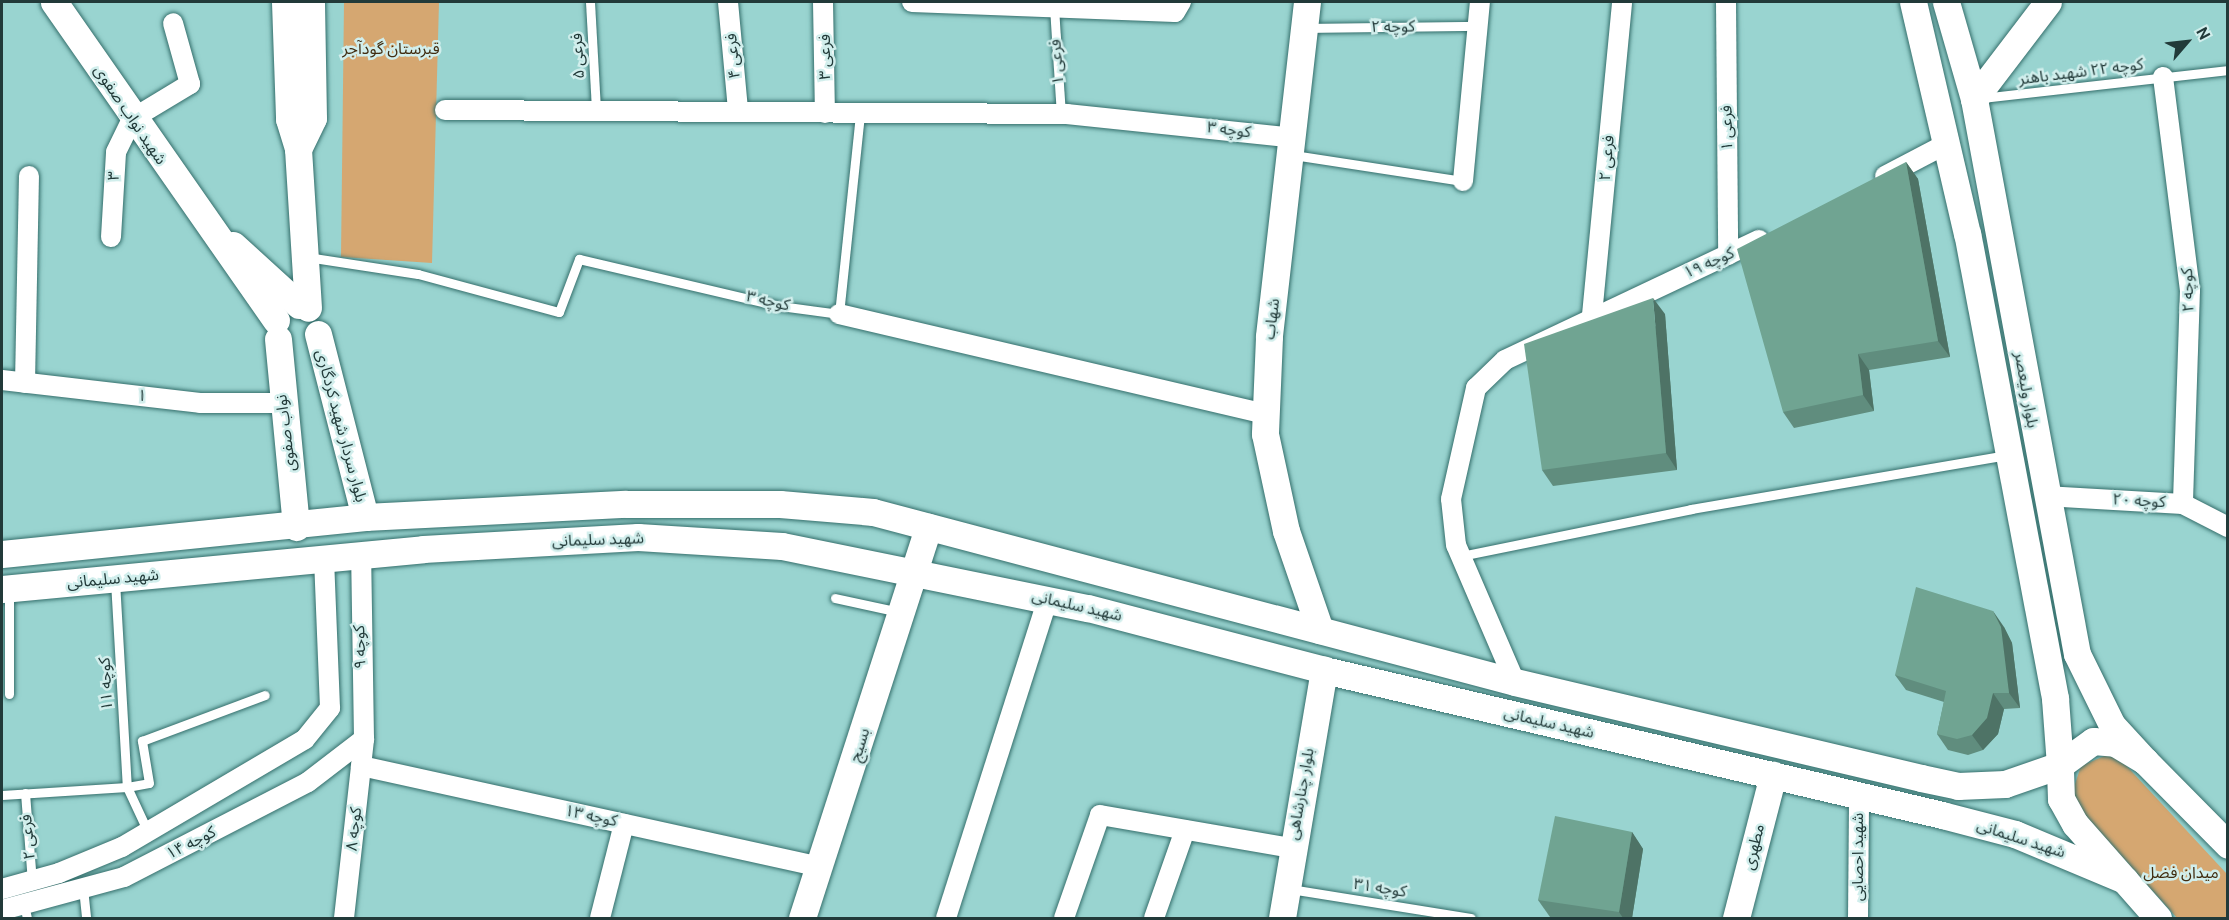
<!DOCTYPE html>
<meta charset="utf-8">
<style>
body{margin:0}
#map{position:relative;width:2229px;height:920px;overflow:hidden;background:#99d4d0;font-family:Cabin,"Noto Sans Arabic",sans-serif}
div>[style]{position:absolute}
.green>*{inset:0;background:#d5a771}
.roads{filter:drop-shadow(0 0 2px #356f6c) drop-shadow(0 0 2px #356f6c)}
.lane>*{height:9px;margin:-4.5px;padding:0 4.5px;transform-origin:4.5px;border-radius:4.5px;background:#fff}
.street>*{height:20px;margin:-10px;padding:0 10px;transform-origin:10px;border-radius:10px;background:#fff}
.secondary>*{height:27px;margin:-13.5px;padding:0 13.5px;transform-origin:13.5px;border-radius:13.5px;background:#fff}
.wall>*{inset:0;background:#608d7e}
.shaded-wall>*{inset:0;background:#4e7366}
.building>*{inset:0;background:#70a492}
span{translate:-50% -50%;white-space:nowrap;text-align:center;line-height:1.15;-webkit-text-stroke:5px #d1eeec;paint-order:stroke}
.street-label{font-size:16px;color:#223a39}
.park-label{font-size:16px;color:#412c10}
.frame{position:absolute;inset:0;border:3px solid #223a39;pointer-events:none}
.north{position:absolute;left:2157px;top:12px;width:60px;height:60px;-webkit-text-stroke:4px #d1eeec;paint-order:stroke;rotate:62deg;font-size:16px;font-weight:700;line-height:24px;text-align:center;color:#223a39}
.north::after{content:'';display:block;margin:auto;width:21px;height:27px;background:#223a39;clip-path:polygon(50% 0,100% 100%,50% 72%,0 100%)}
</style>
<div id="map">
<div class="green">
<i style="clip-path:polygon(344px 2px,439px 2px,432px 263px,341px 257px)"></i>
<i style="clip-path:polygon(2109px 754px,2122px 761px,2227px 874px,2227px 918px,2177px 918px,2075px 804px,2071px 796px,2081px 766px)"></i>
</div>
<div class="roads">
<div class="lane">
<i style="left:590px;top:2px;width:108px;rotate:86.8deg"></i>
<i style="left:1054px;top:7px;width:107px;rotate:86.3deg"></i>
<i style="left:1307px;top:28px;width:172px;rotate:-0.7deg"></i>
<i style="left:1982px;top:98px;width:248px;rotate:-6.5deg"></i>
<i style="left:1293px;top:155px;width:172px;rotate:8.7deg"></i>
<i style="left:307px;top:257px;width:112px;rotate:8.7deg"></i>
<i style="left:418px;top:274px;width:146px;rotate:15.1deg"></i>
<i style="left:559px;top:312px;width:57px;rotate:-69.3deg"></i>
<i style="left:579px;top:259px;width:206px;rotate:13.2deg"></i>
<i style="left:780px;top:306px;width:60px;rotate:7.7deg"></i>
<i style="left:839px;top:314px;width:201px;rotate:-84deg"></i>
<i style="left:1461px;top:556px;width:235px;rotate:-11.5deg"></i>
<i style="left:1691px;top:509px;width:322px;rotate:-9.7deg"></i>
<i style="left:115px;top:581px;width:206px;rotate:86.7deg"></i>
<i style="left:127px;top:787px;width:22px;rotate:-10deg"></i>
<i style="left:149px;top:783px;width:43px;rotate:-99.5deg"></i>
<i style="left:142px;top:741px;width:131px;rotate:-20.5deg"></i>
<i style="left:835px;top:598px;width:66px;rotate:12.3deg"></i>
<i style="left:9px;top:694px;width:103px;rotate:-90deg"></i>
<i style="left:25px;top:793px;width:88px;rotate:85.5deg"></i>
<i style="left:2px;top:795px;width:125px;rotate:-3.7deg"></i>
<i style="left:127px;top:787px;width:50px;rotate:65deg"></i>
<i style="left:83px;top:888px;width:30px;rotate:84deg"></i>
<i style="left:1290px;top:889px;width:183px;rotate:9.1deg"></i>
<i style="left:24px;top:905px;width:13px;rotate:77deg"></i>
</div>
<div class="street">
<i style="left:728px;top:2px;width:108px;rotate:84.7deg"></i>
<i style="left:823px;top:2px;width:111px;rotate:89deg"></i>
<i style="left:912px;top:2px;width:263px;rotate:2.2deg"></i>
<i style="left:1175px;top:12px;width:12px;rotate:-59deg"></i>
<i style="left:1726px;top:2px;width:253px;rotate:89.5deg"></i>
<i style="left:2163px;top:77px;width:215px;rotate:82.8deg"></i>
<i style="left:2190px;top:290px;width:214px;rotate:91.9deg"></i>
<i style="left:445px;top:110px;width:622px;rotate:0.37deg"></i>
<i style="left:1067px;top:114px;width:228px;rotate:6deg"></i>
<i style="left:1885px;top:176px;width:69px;rotate:-27.7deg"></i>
<i style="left:1463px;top:181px;width:180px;rotate:-84.6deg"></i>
<i style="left:111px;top:237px;width:85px;rotate:-86.6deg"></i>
<i style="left:116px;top:152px;width:37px;rotate:-64deg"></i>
<i style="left:132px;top:119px;width:68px;rotate:-31.1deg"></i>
<i style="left:190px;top:84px;width:63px;rotate:-105.6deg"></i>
<i style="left:839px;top:314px;width:439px;rotate:13.2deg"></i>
<i style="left:1592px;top:315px;width:314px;rotate:-84.5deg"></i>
<i style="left:2px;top:380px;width:199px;rotate:6.6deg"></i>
<i style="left:200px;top:403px;width:82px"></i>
<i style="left:25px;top:383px;width:207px;rotate:-88.9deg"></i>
<i style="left:2045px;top:496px;width:138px;rotate:3.3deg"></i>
<i style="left:2183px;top:504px;width:51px;rotate:27.1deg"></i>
<i style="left:1515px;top:682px;width:149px;rotate:-113.3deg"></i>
<i style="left:1456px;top:545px;width:46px;rotate:-96.2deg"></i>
<i style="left:1451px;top:499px;width:114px;rotate:-77.3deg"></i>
<i style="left:1476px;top:388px;width:40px;rotate:-44deg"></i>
<i style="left:1505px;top:360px;width:281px;rotate:-25.3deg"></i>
<i style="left:361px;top:766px;width:470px;rotate:12.4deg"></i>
<i style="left:2px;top:889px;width:59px;rotate:-15.7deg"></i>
<i style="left:59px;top:873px;width:68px;rotate:-22.4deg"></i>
<i style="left:122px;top:847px;width:212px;rotate:-30.5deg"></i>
<i style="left:305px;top:739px;width:40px;rotate:-51deg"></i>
<i style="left:330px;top:708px;width:149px;rotate:-92.3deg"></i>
<i style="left:2px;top:910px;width:126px;rotate:-15.1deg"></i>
<i style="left:124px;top:877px;width:207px;rotate:-27.3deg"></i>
<i style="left:308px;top:782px;width:71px;rotate:-37.5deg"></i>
<i style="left:344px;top:918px;width:180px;rotate:-83.6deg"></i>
<i style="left:364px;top:739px;width:184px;rotate:-90.9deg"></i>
<i style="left:600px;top:918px;width:97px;rotate:-75.7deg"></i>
<i style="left:946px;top:918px;width:335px;rotate:-72.3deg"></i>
<i style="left:1064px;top:918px;width:109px;rotate:-70.7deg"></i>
<i style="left:1100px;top:815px;width:194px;rotate:9.8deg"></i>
<i style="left:1154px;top:918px;width:93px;rotate:-70.6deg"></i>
<i style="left:1858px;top:918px;width:123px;rotate:-89.5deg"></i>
</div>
<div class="secondary">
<i style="left:54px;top:2px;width:388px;rotate:55.1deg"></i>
<i style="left:285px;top:2px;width:117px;rotate:88deg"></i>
<i style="left:289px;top:119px;width:31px;rotate:73deg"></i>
<i style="left:298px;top:149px;width:159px;rotate:86.4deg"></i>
<i style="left:1307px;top:2px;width:337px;rotate:96.5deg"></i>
<i style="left:1269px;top:337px;width:97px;rotate:92.4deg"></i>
<i style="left:1265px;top:434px;width:99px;rotate:77.8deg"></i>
<i style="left:1286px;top:531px;width:105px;rotate:71deg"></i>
<i style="left:1946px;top:2px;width:101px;rotate:73.9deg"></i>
<i style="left:1974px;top:99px;width:564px;rotate:79.49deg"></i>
<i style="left:2077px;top:654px;width:79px;rotate:63.8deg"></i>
<i style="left:2112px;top:725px;width:49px;rotate:47.5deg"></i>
<i style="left:1974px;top:99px;width:122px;rotate:-52.7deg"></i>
<i style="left:298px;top:149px;width:34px;rotate:-64deg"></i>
<i style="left:313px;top:118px;width:116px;rotate:-91deg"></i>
<i style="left:233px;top:245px;width:89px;rotate:42.3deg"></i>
<i style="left:318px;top:334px;width:189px;rotate:75.6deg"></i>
<i style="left:278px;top:339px;width:189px;rotate:84.5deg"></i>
<i style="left:2px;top:554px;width:365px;rotate:-5.8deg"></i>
<i style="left:365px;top:517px;width:261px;rotate:-2.9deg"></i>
<i style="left:626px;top:504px;width:154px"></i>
<i style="left:780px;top:504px;width:93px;rotate:4.9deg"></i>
<i style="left:873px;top:512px;width:664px;rotate:14.83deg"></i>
<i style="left:1515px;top:682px;width:417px;rotate:13.3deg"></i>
<i style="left:1921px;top:778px;width:38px;rotate:12deg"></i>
<i style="left:1958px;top:786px;width:47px;rotate:-2.4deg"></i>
<i style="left:2005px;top:784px;width:58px;rotate:-19.1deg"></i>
<i style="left:2060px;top:765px;width:67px;rotate:-94.3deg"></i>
<i style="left:2055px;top:698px;width:472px;rotate:-100.7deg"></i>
<i style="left:1967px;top:234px;width:238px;rotate:-103.1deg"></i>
<i style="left:2px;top:589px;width:423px;rotate:-5.4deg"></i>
<i style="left:423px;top:549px;width:215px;rotate:-3.2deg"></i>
<i style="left:638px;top:537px;width:144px;rotate:3.6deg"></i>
<i style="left:782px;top:546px;width:312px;rotate:11.5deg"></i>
<i style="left:1088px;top:608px;width:244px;rotate:14.7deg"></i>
<i style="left:1324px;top:670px;width:635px;rotate:13.2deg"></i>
<i style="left:1942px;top:815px;width:75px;rotate:14.6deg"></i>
<i style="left:2015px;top:834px;width:119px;rotate:22.7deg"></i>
<i style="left:802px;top:918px;width:411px;rotate:-72.1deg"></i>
<i style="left:1282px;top:918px;width:252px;rotate:-80.4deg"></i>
<i style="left:1736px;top:918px;width:148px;rotate:-75.5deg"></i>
<i style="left:2158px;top:918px;width:125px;rotate:-131.4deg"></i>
<i style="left:2075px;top:824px;width:29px;rotate:-119deg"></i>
<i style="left:2061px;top:799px;width:34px;rotate:-92deg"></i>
<i style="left:2060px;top:765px;width:41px;rotate:-36deg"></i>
<i style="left:2093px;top:741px;width:22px;rotate:5deg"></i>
<i style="left:2115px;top:743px;width:35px;rotate:31deg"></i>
<i style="left:2145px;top:761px;width:118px;rotate:45.3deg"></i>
</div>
</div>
<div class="wall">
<i style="clip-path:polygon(1906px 162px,1918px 179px,1950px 357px,1869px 370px,1874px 411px,1794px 428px,1783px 412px)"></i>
<i style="clip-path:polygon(1665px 314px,1677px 470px,1553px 486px,1542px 470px)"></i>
<i style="clip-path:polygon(2004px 627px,2012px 643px,2020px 708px,2004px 709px,1998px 734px,1983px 750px,1968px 755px,1948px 750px,1937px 734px,1944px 702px,1906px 690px,1895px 675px)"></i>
<i style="clip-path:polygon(1632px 832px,1643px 849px,1632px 918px,1561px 918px,1550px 917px,1538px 900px)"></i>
</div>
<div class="shaded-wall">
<i style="clip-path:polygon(1906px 162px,1918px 179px,1950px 357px,1938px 341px)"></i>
<i style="clip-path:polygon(1653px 298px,1665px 314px,1677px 470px,1666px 453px)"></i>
<i style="clip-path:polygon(1858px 354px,1869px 370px,1874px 411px,1863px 395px)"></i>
<i style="clip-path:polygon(1993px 611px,2004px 627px,2012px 643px,2020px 708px,2009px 693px)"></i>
<i style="clip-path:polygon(1993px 693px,2004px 709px,1998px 734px,1983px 750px,1972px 735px)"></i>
<i style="clip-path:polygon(1632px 832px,1643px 849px,1632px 918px,1623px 918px,1619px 912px)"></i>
</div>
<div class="building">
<i style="clip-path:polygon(1906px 162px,1938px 341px,1858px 354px,1863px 395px,1783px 412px,1737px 249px)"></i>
<i style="clip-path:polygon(1653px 298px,1666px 453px,1542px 470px,1524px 344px)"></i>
<i style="clip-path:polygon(1916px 587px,1993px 611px,2001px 627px,2009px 693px,1993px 693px,1987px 718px,1972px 735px,1957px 739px,1937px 734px,1946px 691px,1895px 675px)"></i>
<i style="clip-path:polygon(1555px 816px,1632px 832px,1619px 912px,1538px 900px)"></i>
</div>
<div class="street-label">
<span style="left:1393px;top:27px;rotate:-1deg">کوچه ۲</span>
<span style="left:578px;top:56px;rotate:-93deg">فرعی ۵</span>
<span style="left:733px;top:56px;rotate:-95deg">فرعی ۴</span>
<span style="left:825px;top:57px;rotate:-90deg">فرعی ۳</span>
<span style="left:1057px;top:62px;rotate:-94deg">فرعی ۱</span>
<span style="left:2081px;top:72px;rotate:-7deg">کوچه ۲۲ شهید باهنر</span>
<span style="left:130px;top:115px;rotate:56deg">شهید نواب صفوی</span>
<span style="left:1727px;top:128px;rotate:-91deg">فرعی ۱</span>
<span style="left:1229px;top:130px;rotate:7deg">کوچه ۳</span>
<span style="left:1607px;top:158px;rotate:-85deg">فرعی ۲</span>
<span style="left:114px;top:176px;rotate:-87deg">۳</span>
<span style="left:1709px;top:263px;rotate:-24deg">کوچه ۱۹</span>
<span style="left:2188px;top:290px;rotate:-92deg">کوچه ۲</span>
<span style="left:768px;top:301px;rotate:13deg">کوچه ۳</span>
<span style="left:1272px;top:319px;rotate:-83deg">شهاب</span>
<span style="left:2026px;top:390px;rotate:80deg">بلوار ولیعصر</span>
<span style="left:142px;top:396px;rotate:6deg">۱</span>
<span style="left:341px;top:426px;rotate:75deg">بلوار سردار شهید کردگاری</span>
<span style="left:286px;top:433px;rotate:-97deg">نواب صفوی</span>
<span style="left:2139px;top:501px;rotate:3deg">کوچه ۲۰</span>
<span style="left:598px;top:540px;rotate:-2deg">شهید سلیمانی</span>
<span style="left:113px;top:579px;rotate:-5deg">شهید سلیمانی</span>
<span style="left:1077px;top:606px;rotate:13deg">شهید سلیمانی</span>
<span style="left:360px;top:647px;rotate:-92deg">کوچه ۹</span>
<span style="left:106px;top:684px;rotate:-93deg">کوچه ۱۱</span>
<span style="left:1549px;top:723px;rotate:13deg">شهید سلیمانی</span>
<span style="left:860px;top:745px;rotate:-73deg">بسیج</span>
<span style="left:1301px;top:794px;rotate:-80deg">بلوار چنارشاهی</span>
<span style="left:591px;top:816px;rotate:12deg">کوچه ۱۳</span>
<span style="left:354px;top:829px;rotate:-84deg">کوچه ۸</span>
<span style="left:28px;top:837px;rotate:-95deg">فرعی ۲</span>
<span style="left:2021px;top:839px;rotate:18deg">شهید سلیمانی</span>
<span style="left:191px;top:843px;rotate:-27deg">کوچه ۱۴</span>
<span style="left:1754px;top:847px;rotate:-76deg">مطهری</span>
<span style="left:1858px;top:857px;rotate:-90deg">شهید احصایی</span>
<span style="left:1380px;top:888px;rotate:9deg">کوچه ۳۱</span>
</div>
<div class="park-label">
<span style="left:391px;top:49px">قبرستان گودآجر</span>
<span style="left:2181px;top:873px">میدان فضل</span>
</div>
<div class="frame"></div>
<div class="north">N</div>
</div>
